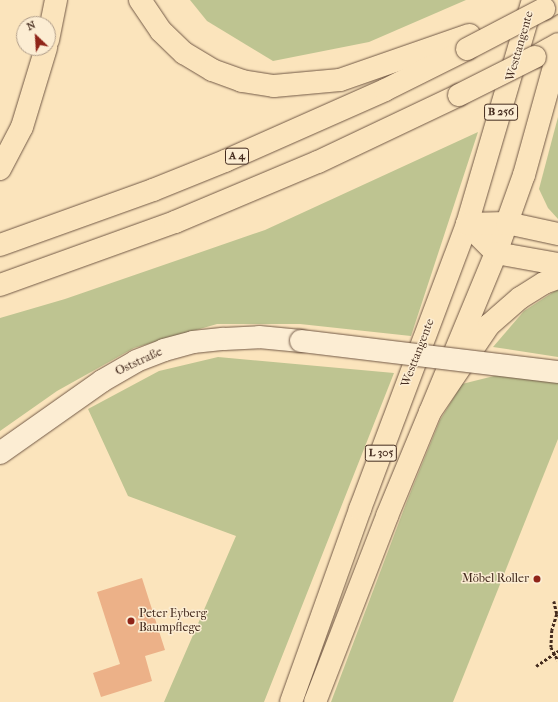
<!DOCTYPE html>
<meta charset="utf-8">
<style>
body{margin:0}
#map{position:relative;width:558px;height:702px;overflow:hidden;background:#fbe4bc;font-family:"IM FELL French Canon",serif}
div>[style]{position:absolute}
.green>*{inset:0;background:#bec491}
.building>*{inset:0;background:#ecb188}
.path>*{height:2.5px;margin-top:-1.25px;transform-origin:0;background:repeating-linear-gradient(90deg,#442b1e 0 3px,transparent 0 5px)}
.roads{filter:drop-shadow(0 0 1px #725946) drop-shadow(0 0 1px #725946)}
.tertiary>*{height:22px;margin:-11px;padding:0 11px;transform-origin:11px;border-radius:11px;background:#fcedd3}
.primary>*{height:22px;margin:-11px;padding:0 11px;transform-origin:11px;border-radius:11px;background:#fbe4bc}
.motorway>*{height:22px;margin:-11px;padding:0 11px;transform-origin:11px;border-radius:11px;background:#fbe4bc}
.bridges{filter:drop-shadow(0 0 1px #725946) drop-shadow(0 0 1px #725946)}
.tertiary-bridge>*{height:22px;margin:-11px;padding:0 11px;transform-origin:11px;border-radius:11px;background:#fcedd3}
.motorway-bridge>*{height:22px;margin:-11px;padding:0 11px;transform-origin:11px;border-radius:11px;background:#fbe4bc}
.dots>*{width:11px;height:11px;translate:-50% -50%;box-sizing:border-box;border:2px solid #fcedd3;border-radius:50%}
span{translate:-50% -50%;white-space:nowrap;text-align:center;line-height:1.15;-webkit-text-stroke:3px #fcedd3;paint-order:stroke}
.shield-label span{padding:1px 3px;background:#fcedd3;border:1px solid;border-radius:3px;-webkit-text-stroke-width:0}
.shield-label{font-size:11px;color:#442b1e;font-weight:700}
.street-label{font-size:12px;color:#442b1e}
.poi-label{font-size:12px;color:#442b1e}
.right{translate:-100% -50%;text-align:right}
.left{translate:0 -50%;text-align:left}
.north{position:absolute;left:16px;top:16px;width:40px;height:40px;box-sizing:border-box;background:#fcedd3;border:1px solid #b29f8b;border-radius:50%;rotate:335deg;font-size:11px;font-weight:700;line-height:16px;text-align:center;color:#442b1e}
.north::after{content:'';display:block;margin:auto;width:14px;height:18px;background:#8f2418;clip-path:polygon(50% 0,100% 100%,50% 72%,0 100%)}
</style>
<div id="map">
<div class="green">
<i style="clip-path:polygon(190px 0,466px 0,369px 42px,273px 61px,207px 21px)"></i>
<i style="clip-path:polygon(558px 117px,558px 219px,548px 208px,539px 189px)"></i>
<i style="clip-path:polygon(478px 132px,411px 336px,300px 324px,217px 324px,134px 348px,57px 391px,0 431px,0 318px,65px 299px,265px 230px)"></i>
<i style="clip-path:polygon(558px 289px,558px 357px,493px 347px,524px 311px)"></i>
<i style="clip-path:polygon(218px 357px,394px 373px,264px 702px,164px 702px,236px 536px,128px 496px,88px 409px,159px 371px)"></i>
<i style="clip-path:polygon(506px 373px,558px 380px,558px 439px,453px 702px,331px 702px,407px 501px,440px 420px,462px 384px)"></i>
</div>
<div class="building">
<i style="clip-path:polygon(142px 578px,165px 650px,145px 656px,152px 681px,101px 697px,93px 673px,120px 664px,97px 592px)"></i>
</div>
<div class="path">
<i style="left:554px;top:601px;width:13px;rotate:77deg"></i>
<i style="left:557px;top:614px;width:17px;rotate:107deg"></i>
<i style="left:552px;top:630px;width:17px;rotate:93deg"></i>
<i style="left:551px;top:647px;width:15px;rotate:62deg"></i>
<i style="left:536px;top:666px;width:27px;rotate:-34deg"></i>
</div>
<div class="roads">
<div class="tertiary">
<i style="left:0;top:453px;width:125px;rotate:-35.2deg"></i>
<i style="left:102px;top:381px;width:39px;rotate:-30deg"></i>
<i style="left:136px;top:361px;width:30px;rotate:-21deg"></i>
<i style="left:164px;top:350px;width:30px;rotate:-15deg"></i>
<i style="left:193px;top:342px;width:31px;rotate:-6deg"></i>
<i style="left:224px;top:339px;width:35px;rotate:-3deg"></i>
<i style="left:259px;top:337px;width:42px;rotate:5.4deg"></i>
</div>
<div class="primary">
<i style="left:291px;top:702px;width:205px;rotate:-70.3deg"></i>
<i style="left:360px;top:509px;width:304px;rotate:-69.4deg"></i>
<i style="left:467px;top:224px;width:234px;rotate:-73.6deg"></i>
<i style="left:315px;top:702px;width:199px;rotate:-68.8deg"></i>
<i style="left:387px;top:516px;width:285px;rotate:-67.5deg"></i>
<i style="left:496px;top:253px;width:83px;rotate:-70.3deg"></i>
<i style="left:524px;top:175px;width:128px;rotate:-74.5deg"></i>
</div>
<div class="motorway">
<i style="left:140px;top:0;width:37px;rotate:56deg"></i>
<i style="left:161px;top:31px;width:32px;rotate:44deg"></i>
<i style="left:184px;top:53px;width:33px;rotate:31deg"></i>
<i style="left:212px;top:70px;width:32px;rotate:20deg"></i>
<i style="left:242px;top:81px;width:32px;rotate:9deg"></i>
<i style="left:274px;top:86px;width:66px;rotate:-5.2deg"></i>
<i style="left:340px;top:80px;width:137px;rotate:-19.2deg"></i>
<i style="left:544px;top:9px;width:16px;rotate:-30deg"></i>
<i style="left:48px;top:40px;width:41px;rotate:-78.7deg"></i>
<i style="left:535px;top:57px;width:26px;rotate:-29deg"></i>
<i style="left:0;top:169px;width:47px;rotate:-62.4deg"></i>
<i style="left:22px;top:127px;width:83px;rotate:-73.1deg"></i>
<i style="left:467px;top:224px;width:41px;rotate:45deg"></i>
<i style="left:496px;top:253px;width:63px;rotate:10.1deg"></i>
<i style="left:467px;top:224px;width:40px;rotate:-1.4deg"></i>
<i style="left:507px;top:223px;width:52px;rotate:12.2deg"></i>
<i style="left:0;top:245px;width:163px;rotate:-19.8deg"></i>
<i style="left:153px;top:190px;width:78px;rotate:-21.9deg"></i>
<i style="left:225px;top:161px;width:175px;rotate:-23.9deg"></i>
<i style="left:385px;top:90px;width:92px;rotate:-26.6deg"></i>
<i style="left:0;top:285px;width:186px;rotate:-19.8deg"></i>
<i style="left:175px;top:222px;width:155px;rotate:-22.8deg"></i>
<i style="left:318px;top:162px;width:156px;rotate:-25.4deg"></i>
<i style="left:430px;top:412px;width:105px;rotate:-55.9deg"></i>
<i style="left:489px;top:325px;width:41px;rotate:-41.1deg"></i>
<i style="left:520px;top:298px;width:28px;rotate:-32deg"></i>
<i style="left:544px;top:283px;width:15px;rotate:-20deg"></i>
</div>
</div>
<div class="bridges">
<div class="tertiary-bridge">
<i style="left:301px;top:341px;width:259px;rotate:6.9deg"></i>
</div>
<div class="motorway-bridge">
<i style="left:467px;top:49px;width:87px;rotate:-27.5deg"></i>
<i style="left:459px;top:95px;width:85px;rotate:-26.6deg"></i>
</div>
</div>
<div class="dots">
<i style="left:537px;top:579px;background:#8f2418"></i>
<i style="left:131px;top:621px;background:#8f2418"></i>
</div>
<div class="shield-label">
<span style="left:501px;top:112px">B 256</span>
<span style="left:237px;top:156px">A 4</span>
<span style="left:381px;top:453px">L 305</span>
</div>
<div class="street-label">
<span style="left:520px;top:46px;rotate:-74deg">Westtangente</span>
<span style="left:418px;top:353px;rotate:-69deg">Westtangente</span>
<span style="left:139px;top:362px;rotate:-25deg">Oststraße</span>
</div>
<div class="poi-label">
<span class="right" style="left:529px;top:579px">Möbel Roller</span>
<span class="left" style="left:139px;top:621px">Peter Eyberg<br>Baumpflege</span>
</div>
<div class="north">N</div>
</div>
